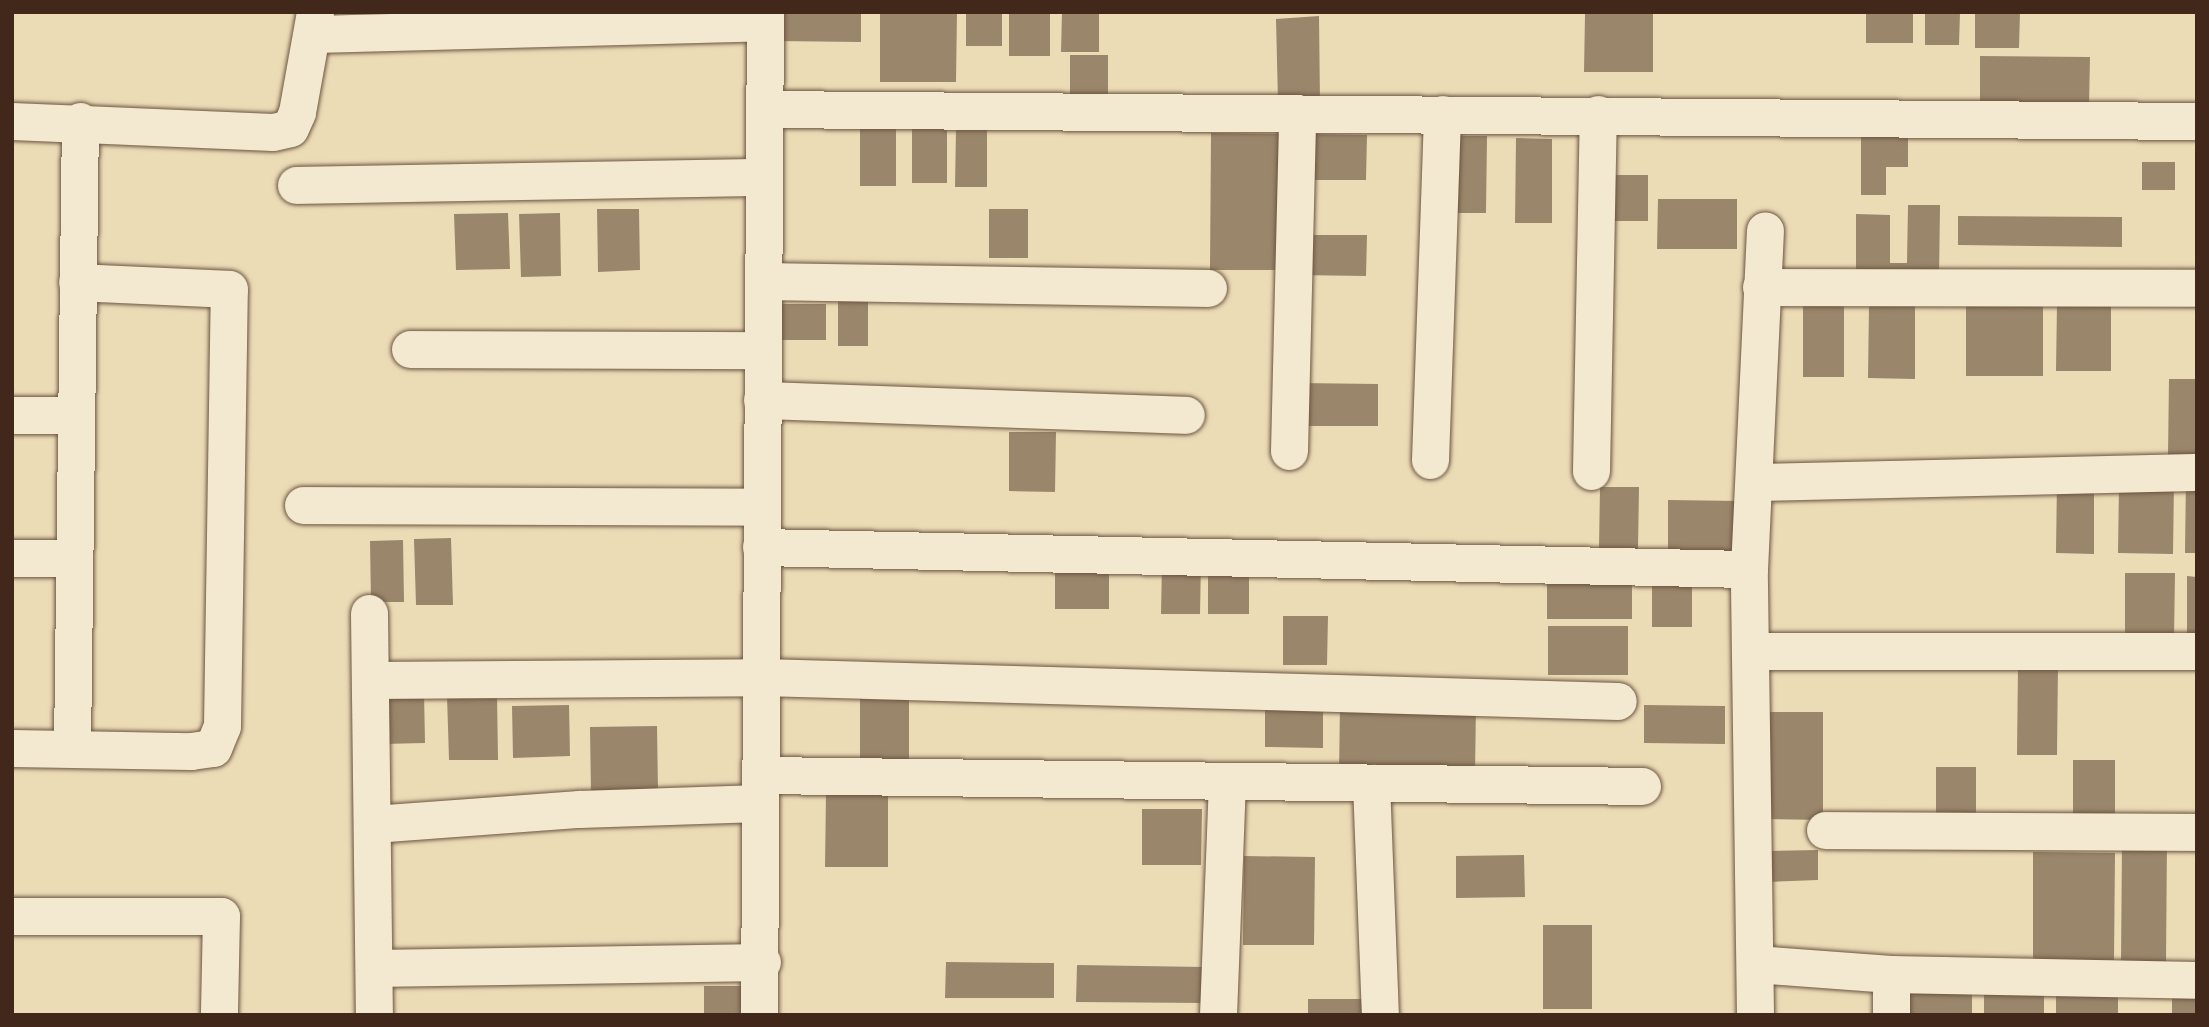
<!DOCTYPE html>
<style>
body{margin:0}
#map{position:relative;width:2209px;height:1027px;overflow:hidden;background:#ecdcb6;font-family:"IM FELL Great Primer",serif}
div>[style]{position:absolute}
.building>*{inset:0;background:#9a866b}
.roads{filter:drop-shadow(0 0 2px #6c5541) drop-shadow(0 0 2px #6c5541)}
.minor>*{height:37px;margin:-18.5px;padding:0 18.5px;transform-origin:18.5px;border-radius:18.5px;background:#f3e8d0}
span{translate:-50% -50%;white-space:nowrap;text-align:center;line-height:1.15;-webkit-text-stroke:6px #f3e8d0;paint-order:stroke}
.frame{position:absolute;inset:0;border:14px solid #41281a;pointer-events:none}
</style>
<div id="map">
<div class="building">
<i style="clip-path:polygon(776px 12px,861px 12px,861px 42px,776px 41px)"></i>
<i style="clip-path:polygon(880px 12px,957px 12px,956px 82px,880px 82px)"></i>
<i style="clip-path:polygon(966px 12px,1002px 12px,1002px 46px,966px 46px)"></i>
<i style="clip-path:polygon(1009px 12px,1050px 12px,1050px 56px,1009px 56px)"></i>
<i style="clip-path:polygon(1062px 12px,1099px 12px,1099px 52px,1061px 52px)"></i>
<i style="clip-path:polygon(1866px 12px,1913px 12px,1913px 43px,1866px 43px)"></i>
<i style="clip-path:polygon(1925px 12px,1960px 12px,1959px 45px,1925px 45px)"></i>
<i style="clip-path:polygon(1975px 12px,2020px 12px,2019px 48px,1975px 48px)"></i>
<i style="clip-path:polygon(1585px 14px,1653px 14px,1653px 72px,1584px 72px)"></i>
<i style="clip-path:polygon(1319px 16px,1320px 103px,1278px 102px,1276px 19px)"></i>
<i style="clip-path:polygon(1070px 55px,1108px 55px,1108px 103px,1070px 103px)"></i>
<i style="clip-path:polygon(1980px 56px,2090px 57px,2089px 108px,1980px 107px)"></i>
<i style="clip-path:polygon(860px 121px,896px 121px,896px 186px,860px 186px)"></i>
<i style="clip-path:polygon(912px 128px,947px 128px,947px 183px,912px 183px)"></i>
<i style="clip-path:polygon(956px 129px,987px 129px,987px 187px,955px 187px)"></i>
<i style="clip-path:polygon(1211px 133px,1281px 134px,1281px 270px,1210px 270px)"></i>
<i style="clip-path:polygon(1861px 133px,1908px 133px,1908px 167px,1886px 167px,1886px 195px,1861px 195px)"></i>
<i style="clip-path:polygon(1305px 134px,1367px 135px,1366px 180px,1304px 180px)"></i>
<i style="clip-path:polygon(1446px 136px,1487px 136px,1486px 213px,1445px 213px)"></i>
<i style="clip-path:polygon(1516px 138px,1552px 139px,1552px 223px,1515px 223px)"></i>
<i style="clip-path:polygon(2142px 162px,2175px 162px,2175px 190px,2142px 190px)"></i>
<i style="clip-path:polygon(1597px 175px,1648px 175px,1648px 221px,1597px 221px)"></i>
<i style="clip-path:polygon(1658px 199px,1737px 199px,1737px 249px,1657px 249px)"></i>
<i style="clip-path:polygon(1908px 205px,1940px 205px,1939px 280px,1856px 279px,1856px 214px,1890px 215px,1890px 263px,1907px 263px)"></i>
<i style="clip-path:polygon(597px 209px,639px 209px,640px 270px,598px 272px)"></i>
<i style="clip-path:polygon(989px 209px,1028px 209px,1028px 258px,989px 258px)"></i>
<i style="clip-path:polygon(508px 213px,510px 269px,456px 270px,454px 214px)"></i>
<i style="clip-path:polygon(560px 213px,561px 276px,521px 277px,519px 214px)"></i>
<i style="clip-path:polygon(1958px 216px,2122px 217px,2122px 247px,1958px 245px)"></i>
<i style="clip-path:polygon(1297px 235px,1367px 235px,1366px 276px,1297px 275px)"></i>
<i style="clip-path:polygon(838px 293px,868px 294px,868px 346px,838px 346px)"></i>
<i style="clip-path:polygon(1803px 296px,1844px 296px,1844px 377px,1803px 377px)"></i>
<i style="clip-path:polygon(1966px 299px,2043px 299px,2043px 376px,1966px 376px)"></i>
<i style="clip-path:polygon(2057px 303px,2111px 303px,2111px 371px,2056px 371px)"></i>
<i style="clip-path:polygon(779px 304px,826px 304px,826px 340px,779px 340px)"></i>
<i style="clip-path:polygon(1869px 305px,1915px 305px,1915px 379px,1868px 378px)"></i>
<i style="clip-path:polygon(2169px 379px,2197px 379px,2197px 455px,2168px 455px)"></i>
<i style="clip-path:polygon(1298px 383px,1378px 384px,1378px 426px,1298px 426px)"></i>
<i style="clip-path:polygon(1009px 432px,1056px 432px,1055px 492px,1009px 491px)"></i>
<i style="clip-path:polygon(2186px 477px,2197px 477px,2197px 553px,2185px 553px)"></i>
<i style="clip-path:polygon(2057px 480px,2094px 481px,2094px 554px,2056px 553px)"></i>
<i style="clip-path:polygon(2119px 483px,2174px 483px,2173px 554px,2118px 553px)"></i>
<i style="clip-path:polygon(1600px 487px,1639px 487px,1638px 549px,1599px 549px)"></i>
<i style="clip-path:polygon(1668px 500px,1740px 501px,1740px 553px,1668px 553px)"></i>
<i style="clip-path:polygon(451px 538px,453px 605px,416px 605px,414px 539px)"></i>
<i style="clip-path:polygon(403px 540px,404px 602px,371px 602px,370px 541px)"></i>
<i style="clip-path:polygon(1055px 560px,1109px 560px,1109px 609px,1055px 609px)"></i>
<i style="clip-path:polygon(1208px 561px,1249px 561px,1249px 614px,1208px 614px)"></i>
<i style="clip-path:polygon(1162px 562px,1201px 562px,1200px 614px,1161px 614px)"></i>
<i style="clip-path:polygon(1547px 568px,1632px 568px,1632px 619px,1547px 619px)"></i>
<i style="clip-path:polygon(2125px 573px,2175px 573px,2174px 638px,2125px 638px)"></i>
<i style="clip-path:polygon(1652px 575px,1692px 575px,1692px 627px,1652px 627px)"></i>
<i style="clip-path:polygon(2187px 576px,2197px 577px,2197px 637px,2187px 637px)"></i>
<i style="clip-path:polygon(1283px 616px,1328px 616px,1327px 665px,1283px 665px)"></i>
<i style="clip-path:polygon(1548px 626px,1628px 626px,1628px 675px,1548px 675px)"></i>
<i style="clip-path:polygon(2018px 664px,2058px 664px,2057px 755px,2017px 755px)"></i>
<i style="clip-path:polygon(382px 692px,424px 692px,425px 743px,383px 744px)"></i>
<i style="clip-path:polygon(447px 695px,497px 695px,498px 760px,449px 760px)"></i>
<i style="clip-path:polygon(860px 699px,909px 700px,909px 763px,860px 763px)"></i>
<i style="clip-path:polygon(1265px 701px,1323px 702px,1323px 748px,1265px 747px)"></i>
<i style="clip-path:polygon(1340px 704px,1476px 704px,1475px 775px,1339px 774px)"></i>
<i style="clip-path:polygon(569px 705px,570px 756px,513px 758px,512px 706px)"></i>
<i style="clip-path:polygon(1644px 705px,1725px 706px,1725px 744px,1644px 743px)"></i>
<i style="clip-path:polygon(1766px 712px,1823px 712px,1823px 820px,1765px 819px)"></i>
<i style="clip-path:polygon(657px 726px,658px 792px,591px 793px,590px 727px)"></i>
<i style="clip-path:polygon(2073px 760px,2115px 760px,2115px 828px,2073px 828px)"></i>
<i style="clip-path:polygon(1936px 767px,1976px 767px,1976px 821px,1936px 821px)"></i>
<i style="clip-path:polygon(826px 793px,888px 793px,888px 867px,825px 867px)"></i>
<i style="clip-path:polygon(1142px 809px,1202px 809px,1201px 865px,1142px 865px)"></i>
<i style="clip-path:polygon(2122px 838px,2167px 838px,2166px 964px,2121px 964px)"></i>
<i style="clip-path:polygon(1818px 850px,1818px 880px,1767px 882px,1766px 851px)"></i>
<i style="clip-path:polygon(2033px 852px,2115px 853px,2114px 960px,2033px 960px)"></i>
<i style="clip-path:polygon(1524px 855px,1525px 897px,1456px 898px,1456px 856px)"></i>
<i style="clip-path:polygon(1244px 856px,1315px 857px,1314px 945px,1243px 945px)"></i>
<i style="clip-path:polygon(1543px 925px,1592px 925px,1592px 1009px,1543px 1009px)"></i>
<i style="clip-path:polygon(946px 962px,1054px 963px,1054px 998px,945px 998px)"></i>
<i style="clip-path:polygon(1077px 965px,1204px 967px,1204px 1003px,1076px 1002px)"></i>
<i style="clip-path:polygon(2172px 981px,2197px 981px,2197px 1015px,2172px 1015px)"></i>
<i style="clip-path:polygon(1984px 984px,2044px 984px,2044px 1015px,1984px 1015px)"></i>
<i style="clip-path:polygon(704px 986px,745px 986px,744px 1015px,704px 1015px)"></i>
<i style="clip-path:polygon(1910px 988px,1972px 988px,1972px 1015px,1910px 1015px)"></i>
<i style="clip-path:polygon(2056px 988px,2118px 988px,2118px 1015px,2056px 1015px)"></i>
<i style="clip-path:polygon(1308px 999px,1369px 999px,1369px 1015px,1308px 1015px)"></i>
</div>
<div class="roads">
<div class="minor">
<i style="left:314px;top:34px;width:451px;rotate:-1.5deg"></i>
<i style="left:764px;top:109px;width:1433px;rotate:0.48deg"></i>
<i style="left:12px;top:121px;width:261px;rotate:2.4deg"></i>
<i style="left:273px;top:132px;width:17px;rotate:-13deg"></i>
<i style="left:290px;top:128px;width:17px;rotate:-66deg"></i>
<i style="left:297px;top:112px;width:102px;rotate:-79.8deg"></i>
<i style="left:296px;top:185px;width:468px;rotate:-1deg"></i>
<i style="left:764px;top:281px;width:444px;rotate:0.9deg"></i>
<i style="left:1761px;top:287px;width:436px;rotate:0.1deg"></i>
<i style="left:410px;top:349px;width:352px;rotate:0.2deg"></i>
<i style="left:762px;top:400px;width:424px;rotate:2deg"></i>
<i style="left:12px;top:415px;width:64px"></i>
<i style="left:1289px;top:451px;width:338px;rotate:-88.6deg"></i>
<i style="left:1430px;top:460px;width:346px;rotate:-88deg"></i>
<i style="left:1591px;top:471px;width:357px;rotate:-88.9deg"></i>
<i style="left:1755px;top:482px;width:442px;rotate:-1.3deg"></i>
<i style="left:303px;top:505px;width:459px;rotate:0.2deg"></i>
<i style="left:761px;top:547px;width:988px;rotate:1.28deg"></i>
<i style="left:12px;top:558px;width:62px"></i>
<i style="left:369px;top:613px;width:402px;rotate:89.3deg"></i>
<i style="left:1750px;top:651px;width:447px"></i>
<i style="left:370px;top:680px;width:391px;rotate:-0.4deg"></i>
<i style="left:761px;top:677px;width:857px;rotate:1.6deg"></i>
<i style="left:72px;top:747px;width:626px;rotate:-89.27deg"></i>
<i style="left:12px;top:748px;width:179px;rotate:1deg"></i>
<i style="left:191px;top:751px;width:22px;rotate:-8deg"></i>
<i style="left:213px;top:748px;width:24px;rotate:-68deg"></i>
<i style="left:222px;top:726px;width:437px;rotate:-89.1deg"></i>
<i style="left:229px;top:289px;width:152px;rotate:-177.4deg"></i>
<i style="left:760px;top:775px;width:882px;rotate:0.71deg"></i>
<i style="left:1371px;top:783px;width:232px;rotate:87.8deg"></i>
<i style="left:373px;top:824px;width:207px;rotate:-4.2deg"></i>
<i style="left:579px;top:809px;width:181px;rotate:-1.9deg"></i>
<i style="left:1825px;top:830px;width:372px;rotate:0.3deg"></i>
<i style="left:12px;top:916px;width:209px"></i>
<i style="left:221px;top:916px;width:99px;rotate:91.2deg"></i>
<i style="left:1755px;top:964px;width:136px;rotate:4.2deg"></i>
<i style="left:1891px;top:974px;width:306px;rotate:1.1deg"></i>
<i style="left:375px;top:968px;width:387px;rotate:-0.9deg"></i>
<i style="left:759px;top:1015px;width:1003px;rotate:-89.66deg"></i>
<i style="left:1218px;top:1015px;width:234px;rotate:-87.8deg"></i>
<i style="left:1755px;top:1015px;width:446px;rotate:-90.8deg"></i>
<i style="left:1749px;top:569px;width:339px;rotate:-87.3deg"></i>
<i style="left:1891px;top:1015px;width:41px;rotate:-90deg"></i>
</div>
</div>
<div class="frame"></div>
</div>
